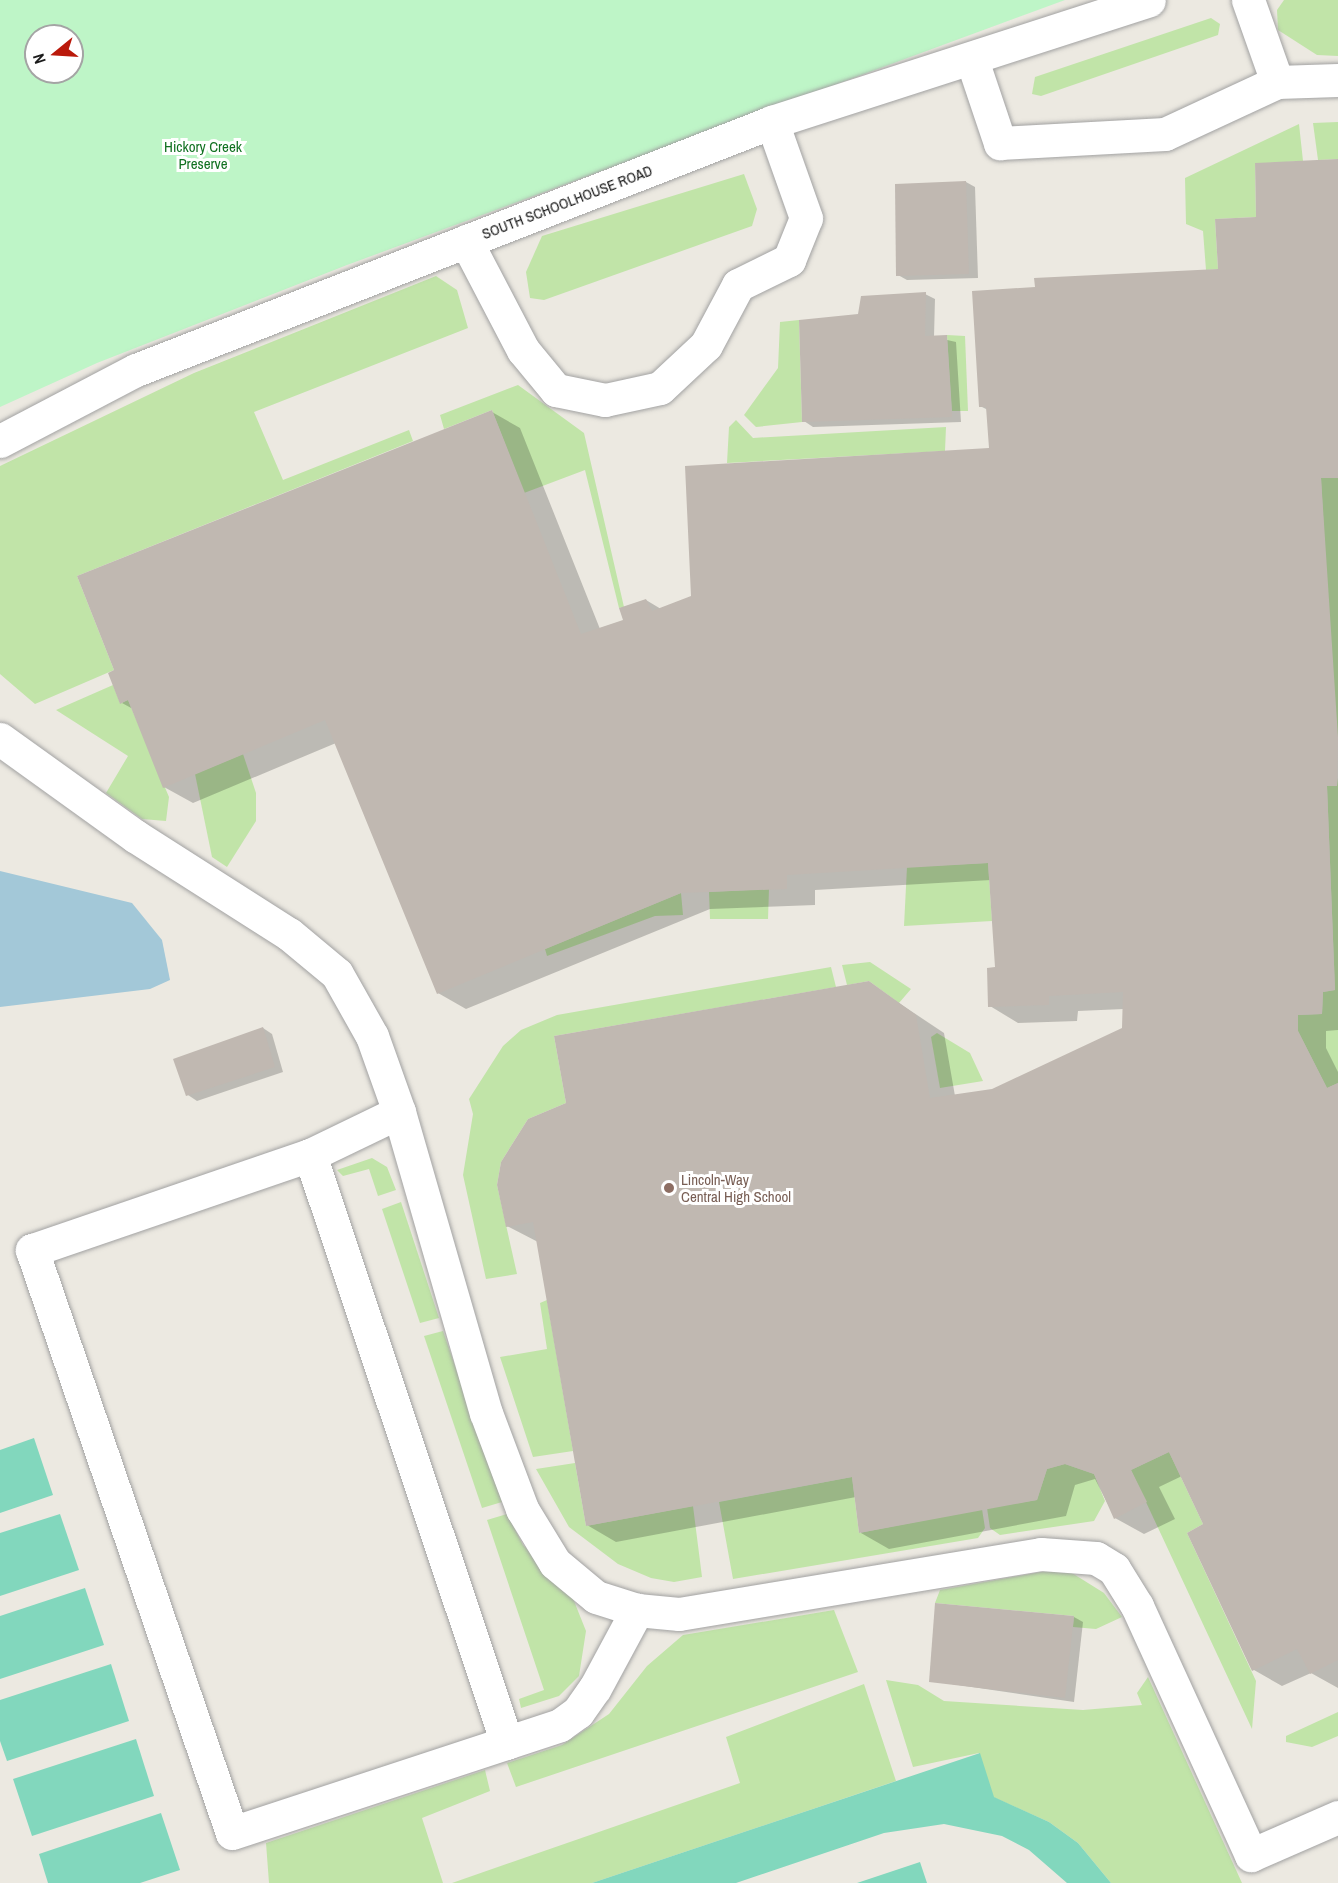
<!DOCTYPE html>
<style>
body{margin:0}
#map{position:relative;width:1338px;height:1883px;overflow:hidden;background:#ece9e1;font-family:"Archivo Narrow",sans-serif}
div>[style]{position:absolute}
.grass>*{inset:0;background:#c1e4a8}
.park>*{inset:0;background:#bef5c7}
.pitch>*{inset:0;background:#82d7bd}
.water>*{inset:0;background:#a3c8d8}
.shadow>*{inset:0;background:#0003}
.building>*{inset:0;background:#c0b8b1}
.roads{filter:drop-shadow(0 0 2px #a2a2a2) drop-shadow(0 0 2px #a2a2a2)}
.minor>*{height:33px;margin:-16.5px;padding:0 16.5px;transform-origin:16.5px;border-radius:16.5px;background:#fff}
.dots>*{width:16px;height:16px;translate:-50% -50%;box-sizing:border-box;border:3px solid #fff;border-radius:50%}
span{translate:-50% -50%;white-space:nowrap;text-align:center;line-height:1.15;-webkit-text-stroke:6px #fff;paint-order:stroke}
.park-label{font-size:15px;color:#117121}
.street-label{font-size:15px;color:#1b1b1b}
.education-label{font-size:15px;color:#785e54}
.left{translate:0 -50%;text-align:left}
.north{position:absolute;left:24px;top:24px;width:60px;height:60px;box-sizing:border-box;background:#fff;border:2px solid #a4a4a4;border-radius:50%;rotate:252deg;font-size:16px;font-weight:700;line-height:24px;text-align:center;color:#1b1b1b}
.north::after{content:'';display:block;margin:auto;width:21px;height:27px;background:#ba190b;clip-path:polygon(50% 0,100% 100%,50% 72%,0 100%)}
</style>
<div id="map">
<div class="grass">
<i style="clip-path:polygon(1284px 0,1338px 0,1338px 56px,1317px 55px,1278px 30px,1277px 10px)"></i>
<i style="clip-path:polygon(1211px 18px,1220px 24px,1218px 35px,1041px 96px,1032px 94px,1035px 77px)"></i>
<i style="clip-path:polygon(1338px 122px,1338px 159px,1318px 160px,1313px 123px)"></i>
<i style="clip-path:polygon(1299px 124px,1303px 161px,1255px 164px,1256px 217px,1215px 219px,1218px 269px,1206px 270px,1203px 231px,1186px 224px,1185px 178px)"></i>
<i style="clip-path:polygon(744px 174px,757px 209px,752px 226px,544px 300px,530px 298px,526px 272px,542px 236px)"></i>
<i style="clip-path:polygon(436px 276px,457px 290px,468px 328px,254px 412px,283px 480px,409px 430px,413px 441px,77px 576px,114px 670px,35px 704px,0 674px,0 466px,194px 373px)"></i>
<i style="clip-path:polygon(799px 320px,802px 422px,756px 427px,744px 415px,778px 368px,780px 322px)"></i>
<i style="clip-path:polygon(947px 335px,965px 336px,968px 411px,952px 411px)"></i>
<i style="clip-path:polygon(518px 385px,584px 433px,624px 607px,619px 608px,585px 470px,524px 493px,492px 410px,444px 429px,440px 415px)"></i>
<i style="clip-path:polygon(736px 420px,753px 438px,946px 427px,945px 451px,727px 463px,729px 427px)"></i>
<i style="clip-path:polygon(1321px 478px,1338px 478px,1338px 737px,1335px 737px)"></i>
<i style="clip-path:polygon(113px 685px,120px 703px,128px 700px,169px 797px,166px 821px,142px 819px,106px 793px,128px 756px,56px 710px)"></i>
<i style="clip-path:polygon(243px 754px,256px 793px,256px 821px,227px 867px,212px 857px,195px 774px)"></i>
<i style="clip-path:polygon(1338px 778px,1338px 1083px,1327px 1088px,1298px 1031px,1298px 1015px,1322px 1014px,1323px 992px,1335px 990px,1327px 786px,1337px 786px)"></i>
<i style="clip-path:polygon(988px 863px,992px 921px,904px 926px,907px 867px)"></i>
<i style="clip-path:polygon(769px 889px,768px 919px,710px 919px,709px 892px)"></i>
<i style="clip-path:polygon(681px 893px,683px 915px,655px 916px,547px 956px,545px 949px)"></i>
<i style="clip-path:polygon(870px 962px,911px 989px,899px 1003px,869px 981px,847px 985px,842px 965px)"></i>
<i style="clip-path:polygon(831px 967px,836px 987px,554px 1036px,566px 1103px,528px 1119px,501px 1162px,497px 1185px,517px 1274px,486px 1279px,463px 1175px,473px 1114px,469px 1099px,503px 1046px,521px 1030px,557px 1015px)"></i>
<i style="clip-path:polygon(937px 1033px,970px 1053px,983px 1081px,940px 1088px,931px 1037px)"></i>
<i style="clip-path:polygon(372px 1158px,387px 1167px,396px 1190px,378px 1196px,369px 1169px,343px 1176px,337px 1170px)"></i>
<i style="clip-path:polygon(401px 1202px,439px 1318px,420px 1323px,382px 1209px)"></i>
<i style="clip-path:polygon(547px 1300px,573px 1451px,533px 1457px,500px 1357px,547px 1349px,540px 1303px)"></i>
<i style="clip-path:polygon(443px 1331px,502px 1502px,482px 1508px,424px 1336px)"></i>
<i style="clip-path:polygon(1169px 1452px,1203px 1524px,1187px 1533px,1256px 1681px,1252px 1729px,1131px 1470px)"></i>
<i style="clip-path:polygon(575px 1463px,586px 1526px,693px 1506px,702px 1577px,674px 1582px,651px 1578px,618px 1564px,569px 1527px,536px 1469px)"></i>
<i style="clip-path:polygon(1065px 1464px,1094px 1474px,1105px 1501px,1094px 1521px,1000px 1535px,990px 1528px,987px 1508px,1037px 1500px,1047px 1469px)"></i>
<i style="clip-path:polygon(852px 1477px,859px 1533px,982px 1509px,985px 1528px,978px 1538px,733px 1579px,719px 1502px)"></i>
<i style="clip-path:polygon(507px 1514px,523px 1545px,572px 1596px,586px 1631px,579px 1676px,559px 1696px,521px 1708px,519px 1699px,544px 1690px,487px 1520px)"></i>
<i style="clip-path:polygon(1046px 1571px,1072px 1573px,1104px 1593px,1122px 1617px,1096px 1629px,1073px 1627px,1074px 1616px,935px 1603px,940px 1590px)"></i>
<i style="clip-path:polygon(834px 1610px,858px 1672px,516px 1787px,507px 1763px,562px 1745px,609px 1714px,647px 1666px,683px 1635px)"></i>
<i style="clip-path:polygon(1148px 1677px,1242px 1883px,1111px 1883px,1078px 1843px,1049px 1822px,993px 1797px,979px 1753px,913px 1767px,886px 1680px,918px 1685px,944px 1701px,1083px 1710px,1142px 1705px,1137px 1693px)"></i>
<i style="clip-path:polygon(864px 1684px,896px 1781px,592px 1883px,452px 1883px,740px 1783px,726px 1737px)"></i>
<i style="clip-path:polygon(1338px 1712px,1338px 1736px,1312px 1747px,1286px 1742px,1286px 1736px)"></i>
<i style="clip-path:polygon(485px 1770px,490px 1791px,422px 1818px,443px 1883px,269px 1883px,266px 1843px)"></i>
</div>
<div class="park">
<i style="clip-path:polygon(evenodd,0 0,1065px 0,347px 265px,97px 363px,0 407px,0 0,36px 36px,72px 36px,72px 72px,36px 72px,36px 36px)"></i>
</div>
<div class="pitch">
<i style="clip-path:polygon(34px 1438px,53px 1495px,0 1513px,0 1450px)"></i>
<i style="clip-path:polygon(60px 1514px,79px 1570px,0 1596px,0 1533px)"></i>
<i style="clip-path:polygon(85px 1588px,104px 1645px,0 1679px,0 1616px)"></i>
<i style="clip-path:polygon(111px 1664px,129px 1721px,7px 1761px,0 1741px,0 1700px)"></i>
<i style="clip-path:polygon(136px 1739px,154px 1796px,32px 1836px,13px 1779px)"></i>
<i style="clip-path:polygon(980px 1753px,994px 1797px,1049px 1822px,1078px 1843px,1111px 1883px,1067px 1883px,1029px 1850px,1002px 1836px,944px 1824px,884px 1833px,736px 1883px,592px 1883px)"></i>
<i style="clip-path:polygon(161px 1813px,180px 1870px,140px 1883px,48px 1883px,39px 1854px)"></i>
<i style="clip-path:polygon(920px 1862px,927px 1883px,857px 1883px)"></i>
</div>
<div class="water">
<i style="clip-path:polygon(0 871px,132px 903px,162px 940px,170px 980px,150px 989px,0 1007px)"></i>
</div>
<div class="shadow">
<i style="clip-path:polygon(1338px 161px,1338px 1030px,1326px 1031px,1326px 1048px,1338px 1072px,1338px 1688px,1311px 1673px,1282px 1686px,1254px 1670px,1205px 1525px,1182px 1476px,1159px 1487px,1175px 1519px,1144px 1534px,1115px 1518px,1095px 1479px,1075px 1485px,1066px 1516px,889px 1549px,861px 1533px,856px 1497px,616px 1542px,587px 1525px,538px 1242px,507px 1226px,869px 983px,944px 1033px,955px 1096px,993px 1091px,1124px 1029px,1124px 1009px,1078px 1011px,1077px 1021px,1018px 1023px,990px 1006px,996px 968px,991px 880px,815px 890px,815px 905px,710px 909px,466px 1009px,438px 993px,336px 743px,193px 803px,164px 787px,133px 709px,122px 703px,492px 412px,520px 428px,600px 629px,625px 621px,646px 600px,661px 609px,693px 597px,991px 450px,988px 410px,980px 406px,1220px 271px,1258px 218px)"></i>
<i style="clip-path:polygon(966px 182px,975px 187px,978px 278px,907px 280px,898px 275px,896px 186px)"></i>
<i style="clip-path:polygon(925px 294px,935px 299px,934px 337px,956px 342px,961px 422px,813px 427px,804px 421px,859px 316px)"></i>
<i style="clip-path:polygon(263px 1028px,272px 1034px,283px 1072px,197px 1101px,188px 1095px)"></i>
<i style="clip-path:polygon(1074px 1617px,1083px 1622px,1074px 1702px,931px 1681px)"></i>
</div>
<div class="building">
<i style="clip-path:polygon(1338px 159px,1338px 478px,1321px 478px,1338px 737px,1337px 786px,1327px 786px,1335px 990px,1323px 992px,1322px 1014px,1298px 1015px,1298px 1031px,1327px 1088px,1338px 1083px,1338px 1660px,1310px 1674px,1297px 1649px,1252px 1671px,1187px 1533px,1203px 1524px,1169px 1452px,1131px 1470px,1147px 1502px,1114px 1519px,1094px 1474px,1065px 1464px,1047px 1469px,1037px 1500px,859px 1533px,852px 1477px,586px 1526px,533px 1222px,506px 1227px,497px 1185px,501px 1162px,528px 1119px,566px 1103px,554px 1036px,869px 981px,916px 1015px,930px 1098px,992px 1089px,1122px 1028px,1123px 992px,1049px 996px,1049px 1005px,988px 1007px,987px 968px,995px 967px,988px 863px,787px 875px,787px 889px,681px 893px,437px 994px,325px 720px,163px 788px,128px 700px,120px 704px,108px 673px,114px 670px,77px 576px,492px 410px,581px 634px,623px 620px,619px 608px,646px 599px,652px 611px,691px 596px,685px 466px,989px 448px,986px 407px,979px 407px,972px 291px,1035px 287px,1034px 278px,1218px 269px,1215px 219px,1256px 217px,1255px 163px)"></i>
<i style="clip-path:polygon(966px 181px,969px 274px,896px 276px,895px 184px)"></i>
<i style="clip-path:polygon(926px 292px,925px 336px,947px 335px,952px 417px,802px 422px,799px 320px,858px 314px,861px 296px)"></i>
<i style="clip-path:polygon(263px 1027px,275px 1067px,186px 1096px,173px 1059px)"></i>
<i style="clip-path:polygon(935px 1603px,1074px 1616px,1065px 1698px,929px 1682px)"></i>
</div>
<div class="roads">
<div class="minor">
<i style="left:1248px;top:0;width:87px;rotate:70.5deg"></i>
<i style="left:972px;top:60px;width:88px;rotate:71.4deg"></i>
<i style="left:1000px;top:143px;width:165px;rotate:-3.1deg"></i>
<i style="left:1165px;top:134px;width:123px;rotate:-24.9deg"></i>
<i style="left:1277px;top:82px;width:61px;rotate:-1.9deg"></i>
<i style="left:466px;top:241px;width:123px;rotate:62.4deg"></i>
<i style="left:523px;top:350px;width:52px;rotate:50.5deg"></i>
<i style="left:556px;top:390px;width:50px;rotate:11.5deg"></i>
<i style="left:605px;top:400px;width:56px;rotate:-12.3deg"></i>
<i style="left:660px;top:388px;width:63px;rotate:-43.1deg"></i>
<i style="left:706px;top:345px;width:68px;rotate:-61.9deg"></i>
<i style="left:738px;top:285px;width:57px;rotate:-26.1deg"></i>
<i style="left:789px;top:260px;width:45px;rotate:-68deg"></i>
<i style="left:806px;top:218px;width:102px;rotate:-109.5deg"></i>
<i style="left:0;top:441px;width:153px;rotate:-27.6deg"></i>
<i style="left:136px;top:370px;width:683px;rotate:-21.3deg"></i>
<i style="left:772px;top:122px;width:396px;rotate:-17.9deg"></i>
<i style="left:0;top:739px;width:166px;rotate:35.7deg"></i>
<i style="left:135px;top:836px;width:183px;rotate:32.5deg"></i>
<i style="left:289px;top:934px;width:62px;rotate:39.8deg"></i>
<i style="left:337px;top:974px;width:71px;rotate:60.6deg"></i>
<i style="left:372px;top:1036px;width:81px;rotate:70.4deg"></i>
<i style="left:399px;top:1112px;width:313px;rotate:73.9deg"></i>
<i style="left:486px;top:1413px;width:103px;rotate:69.4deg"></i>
<i style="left:522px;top:1509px;width:63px;rotate:58.6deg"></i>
<i style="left:555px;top:1563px;width:53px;rotate:39.7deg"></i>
<i style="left:596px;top:1597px;width:43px;rotate:17.6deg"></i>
<i style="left:637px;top:1610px;width:42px;rotate:5.4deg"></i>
<i style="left:679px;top:1614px;width:367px;rotate:-9.4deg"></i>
<i style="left:1041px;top:1554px;width:55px;rotate:4.2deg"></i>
<i style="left:1096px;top:1558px;width:21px;rotate:31deg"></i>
<i style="left:1114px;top:1569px;width:44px;rotate:58.1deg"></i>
<i style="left:1137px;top:1606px;width:274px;rotate:65.4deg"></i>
<i style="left:1251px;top:1855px;width:95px;rotate:-23.6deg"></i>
<i style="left:399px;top:1112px;width:99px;rotate:154.2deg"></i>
<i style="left:310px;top:1155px;width:294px;rotate:161.1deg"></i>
<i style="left:32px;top:1250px;width:616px;rotate:71.07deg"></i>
<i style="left:232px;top:1833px;width:345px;rotate:-18.2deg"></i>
<i style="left:560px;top:1725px;width:22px;rotate:-36deg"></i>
<i style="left:578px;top:1712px;width:29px;rotate:-55deg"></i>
<i style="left:595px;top:1688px;width:89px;rotate:-61.7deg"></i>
<i style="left:310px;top:1155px;width:620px;rotate:71.48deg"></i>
</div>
</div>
<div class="dots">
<i style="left:669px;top:1188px;background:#8d6e63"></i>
</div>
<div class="park-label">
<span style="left:203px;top:155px">Hickory Creek<br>Preserve</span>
</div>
<div class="street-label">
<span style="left:567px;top:202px;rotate:-21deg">SOUTH SCHOOLHOUSE ROAD</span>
</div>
<div class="education-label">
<span class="left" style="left:681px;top:1188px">Lincoln-Way<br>Central High School</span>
</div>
<div class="north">N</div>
</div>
